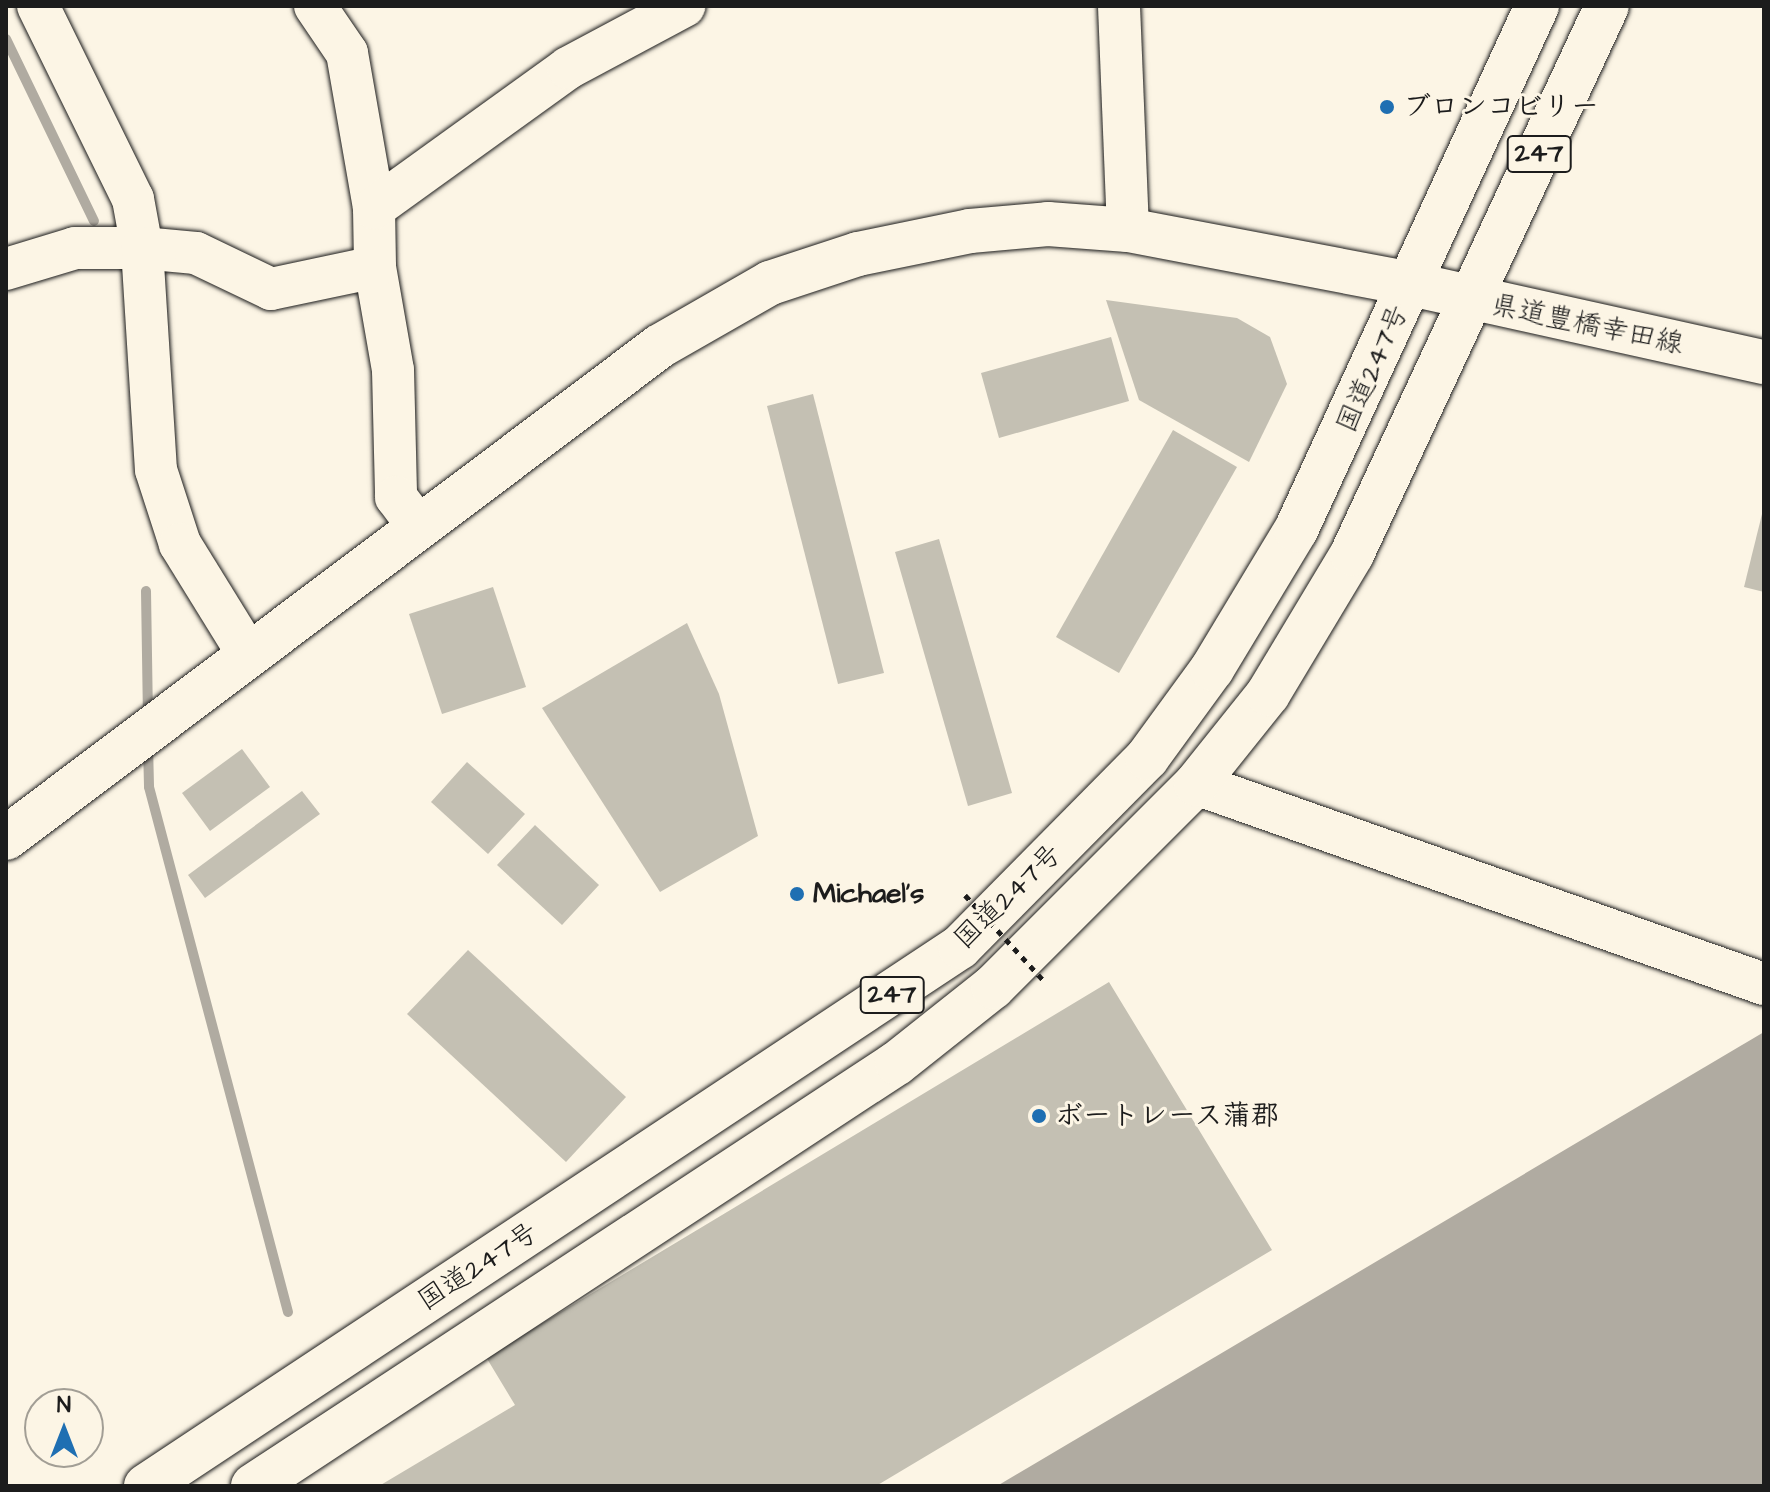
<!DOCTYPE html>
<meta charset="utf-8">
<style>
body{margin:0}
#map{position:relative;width:1770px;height:1492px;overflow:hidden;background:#fcf5e5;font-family:"Architects Daughter","Klee One",sans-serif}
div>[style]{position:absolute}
.water>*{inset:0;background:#b0aba1}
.stream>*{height:10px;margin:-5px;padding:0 5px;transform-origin:5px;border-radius:5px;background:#b0aba1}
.building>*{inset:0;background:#c4c0b3}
.roads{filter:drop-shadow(0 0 2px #1c1c1c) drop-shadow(0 0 2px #1c1c1c)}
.street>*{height:42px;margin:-21px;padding:0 21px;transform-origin:21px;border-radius:21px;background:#fcf5e5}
.secondary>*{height:44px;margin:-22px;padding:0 22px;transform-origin:22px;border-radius:22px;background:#fcf5e5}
.highway>*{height:44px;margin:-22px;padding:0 22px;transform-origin:22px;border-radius:22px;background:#fcf5e5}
.path-bridge>*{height:5px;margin-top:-2.5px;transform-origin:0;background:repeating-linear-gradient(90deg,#1c1c1c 0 6px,transparent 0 12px)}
.dots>*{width:22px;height:22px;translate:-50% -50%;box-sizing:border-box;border:4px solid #fcf5e5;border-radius:50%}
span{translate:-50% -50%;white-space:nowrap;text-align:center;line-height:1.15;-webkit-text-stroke:6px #fcf5e5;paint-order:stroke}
.shield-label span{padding:2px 6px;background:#fcf5e5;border:2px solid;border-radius:6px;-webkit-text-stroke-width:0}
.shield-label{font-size:26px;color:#1c1c1c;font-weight:700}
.poi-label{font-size:28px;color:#1c1c1c;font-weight:700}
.left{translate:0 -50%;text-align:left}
.street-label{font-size:28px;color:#1c1c1c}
.frame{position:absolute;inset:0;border:8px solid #1c1c1c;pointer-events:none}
.north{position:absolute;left:24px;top:1388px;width:80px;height:80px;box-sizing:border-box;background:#fcf5e5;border:2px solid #a29e95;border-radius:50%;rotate:0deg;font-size:22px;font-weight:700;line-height:32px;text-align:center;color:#1c1c1c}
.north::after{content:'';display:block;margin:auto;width:28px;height:36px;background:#1f6fb2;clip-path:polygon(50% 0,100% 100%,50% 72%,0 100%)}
</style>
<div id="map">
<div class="water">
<i style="clip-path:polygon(1764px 1032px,1764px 1486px,997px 1486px)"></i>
</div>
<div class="stream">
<i style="left:6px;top:39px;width:202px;rotate:64.2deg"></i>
<i style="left:146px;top:591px;width:126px;rotate:89.1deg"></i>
<i style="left:148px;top:745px;width:42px;rotate:88.6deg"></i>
<i style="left:149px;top:787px;width:543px;rotate:75.17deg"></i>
</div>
<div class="building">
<i style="clip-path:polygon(1106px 300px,1237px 318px,1270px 337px,1287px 384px,1249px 462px,1139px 400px)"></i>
<i style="clip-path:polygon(1111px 337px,1129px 401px,999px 438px,981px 373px)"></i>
<i style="clip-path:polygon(813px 394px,884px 673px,838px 684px,767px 406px)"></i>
<i style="clip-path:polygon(1173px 430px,1237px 467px,1119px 673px,1056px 637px)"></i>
<i style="clip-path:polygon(1763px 510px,1764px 510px,1764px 592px,1744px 587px)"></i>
<i style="clip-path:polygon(939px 539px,1012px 793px,968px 806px,895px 552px)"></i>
<i style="clip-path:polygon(493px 587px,526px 687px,442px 714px,409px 614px)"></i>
<i style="clip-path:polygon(687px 623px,719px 694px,758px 836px,660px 892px,542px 708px)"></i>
<i style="clip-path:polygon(242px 749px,270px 787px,210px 831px,182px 793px)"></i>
<i style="clip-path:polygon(467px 762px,525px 814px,488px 854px,431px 802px)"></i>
<i style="clip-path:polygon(302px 791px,320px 814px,205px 898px,188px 875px)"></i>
<i style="clip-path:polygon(535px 825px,599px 885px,562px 925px,497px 865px)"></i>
<i style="clip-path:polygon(468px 950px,626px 1097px,566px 1162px,407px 1014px)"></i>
<i style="clip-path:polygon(1109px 982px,1272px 1250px,876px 1486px,379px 1486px,515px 1405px,486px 1357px)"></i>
</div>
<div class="roads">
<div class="street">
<i style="left:38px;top:6px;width:215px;rotate:63.8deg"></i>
<i style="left:133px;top:199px;width:50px;rotate:79.6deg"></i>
<i style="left:142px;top:248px;width:222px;rotate:86.4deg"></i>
<i style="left:156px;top:470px;width:78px;rotate:72deg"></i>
<i style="left:180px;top:544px;width:129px;rotate:58.3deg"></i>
<i style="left:315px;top:6px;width:57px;rotate:55.8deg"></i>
<i style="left:347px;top:53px;width:157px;rotate:80.1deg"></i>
<i style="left:374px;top:208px;width:59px;rotate:89deg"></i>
<i style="left:375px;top:267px;width:105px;rotate:80.1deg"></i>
<i style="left:393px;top:370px;width:127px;rotate:88.6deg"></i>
<i style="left:396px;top:497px;width:35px;rotate:53deg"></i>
<i style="left:1119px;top:6px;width:224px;rotate:87.7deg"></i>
<i style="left:374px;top:208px;width:239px;rotate:-35.8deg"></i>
<i style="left:568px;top:68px;width:132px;rotate:-28.1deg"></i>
<i style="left:6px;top:269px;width:72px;rotate:-16.9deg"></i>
<i style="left:75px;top:248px;width:67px"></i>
<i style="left:142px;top:248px;width:54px;rotate:5.3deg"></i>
<i style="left:196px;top:253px;width:83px;rotate:25.6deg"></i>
<i style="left:271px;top:289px;width:106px;rotate:-11.9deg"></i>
<i style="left:1196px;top:784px;width:602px;rotate:19.4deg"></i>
</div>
<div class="secondary">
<i style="left:6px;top:838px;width:818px;rotate:-36.95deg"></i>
<i style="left:660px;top:346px;width:127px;rotate:-29.8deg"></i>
<i style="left:770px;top:283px;width:93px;rotate:-18.2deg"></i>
<i style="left:858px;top:254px;width:114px;rotate:-11.6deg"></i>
<i style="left:970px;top:231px;width:78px;rotate:-5.1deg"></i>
<i style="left:1048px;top:224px;width:80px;rotate:4.3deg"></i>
<i style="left:1128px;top:230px;width:288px;rotate:10.8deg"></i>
<i style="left:1411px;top:284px;width:362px;rotate:12.5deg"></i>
</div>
<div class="highway">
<i style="left:146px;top:1486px;width:976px;rotate:-33.51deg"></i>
<i style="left:960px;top:947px;width:266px;rotate:-45.3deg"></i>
<i style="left:1147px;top:758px;width:110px;rotate:-53.9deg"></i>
<i style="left:1212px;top:669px;width:162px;rotate:-58.9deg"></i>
<i style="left:1296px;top:530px;width:577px;rotate:-65.3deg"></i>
<i style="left:253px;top:1486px;width:770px;rotate:-33.3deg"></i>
<i style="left:897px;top:1063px;width:122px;rotate:-38.4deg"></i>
<i style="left:993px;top:987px;width:287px;rotate:-45deg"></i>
<i style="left:1196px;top:784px;width:115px;rotate:-51.3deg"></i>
<i style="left:1268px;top:694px;width:163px;rotate:-59deg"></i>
<i style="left:1352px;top:554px;width:604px;rotate:-65.05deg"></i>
</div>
</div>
<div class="path-bridge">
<i style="left:965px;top:895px;width:118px;rotate:47.4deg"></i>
</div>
<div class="dots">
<i style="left:1387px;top:107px;background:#1f6fb2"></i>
<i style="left:797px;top:894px;background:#1f6fb2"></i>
<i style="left:1039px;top:1116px;background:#1f6fb2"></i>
</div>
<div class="shield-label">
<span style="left:1539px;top:154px">247</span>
<span style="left:892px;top:995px">247</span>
</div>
<div class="poi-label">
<span class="left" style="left:1403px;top:107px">ブロンコビリー</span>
<span class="left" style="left:813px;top:894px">Michael's</span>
<span class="left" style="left:1055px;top:1116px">ボートレース蒲郡</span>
</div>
<div class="street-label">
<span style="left:1587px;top:325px;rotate:12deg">県道豊橋幸田線</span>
<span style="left:1373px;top:369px;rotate:-66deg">国道247号</span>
<span style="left:1008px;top:897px;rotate:-44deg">国道247号</span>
<span style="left:478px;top:1267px;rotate:-33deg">国道247号</span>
</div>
<div class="frame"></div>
<div class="north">N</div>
</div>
